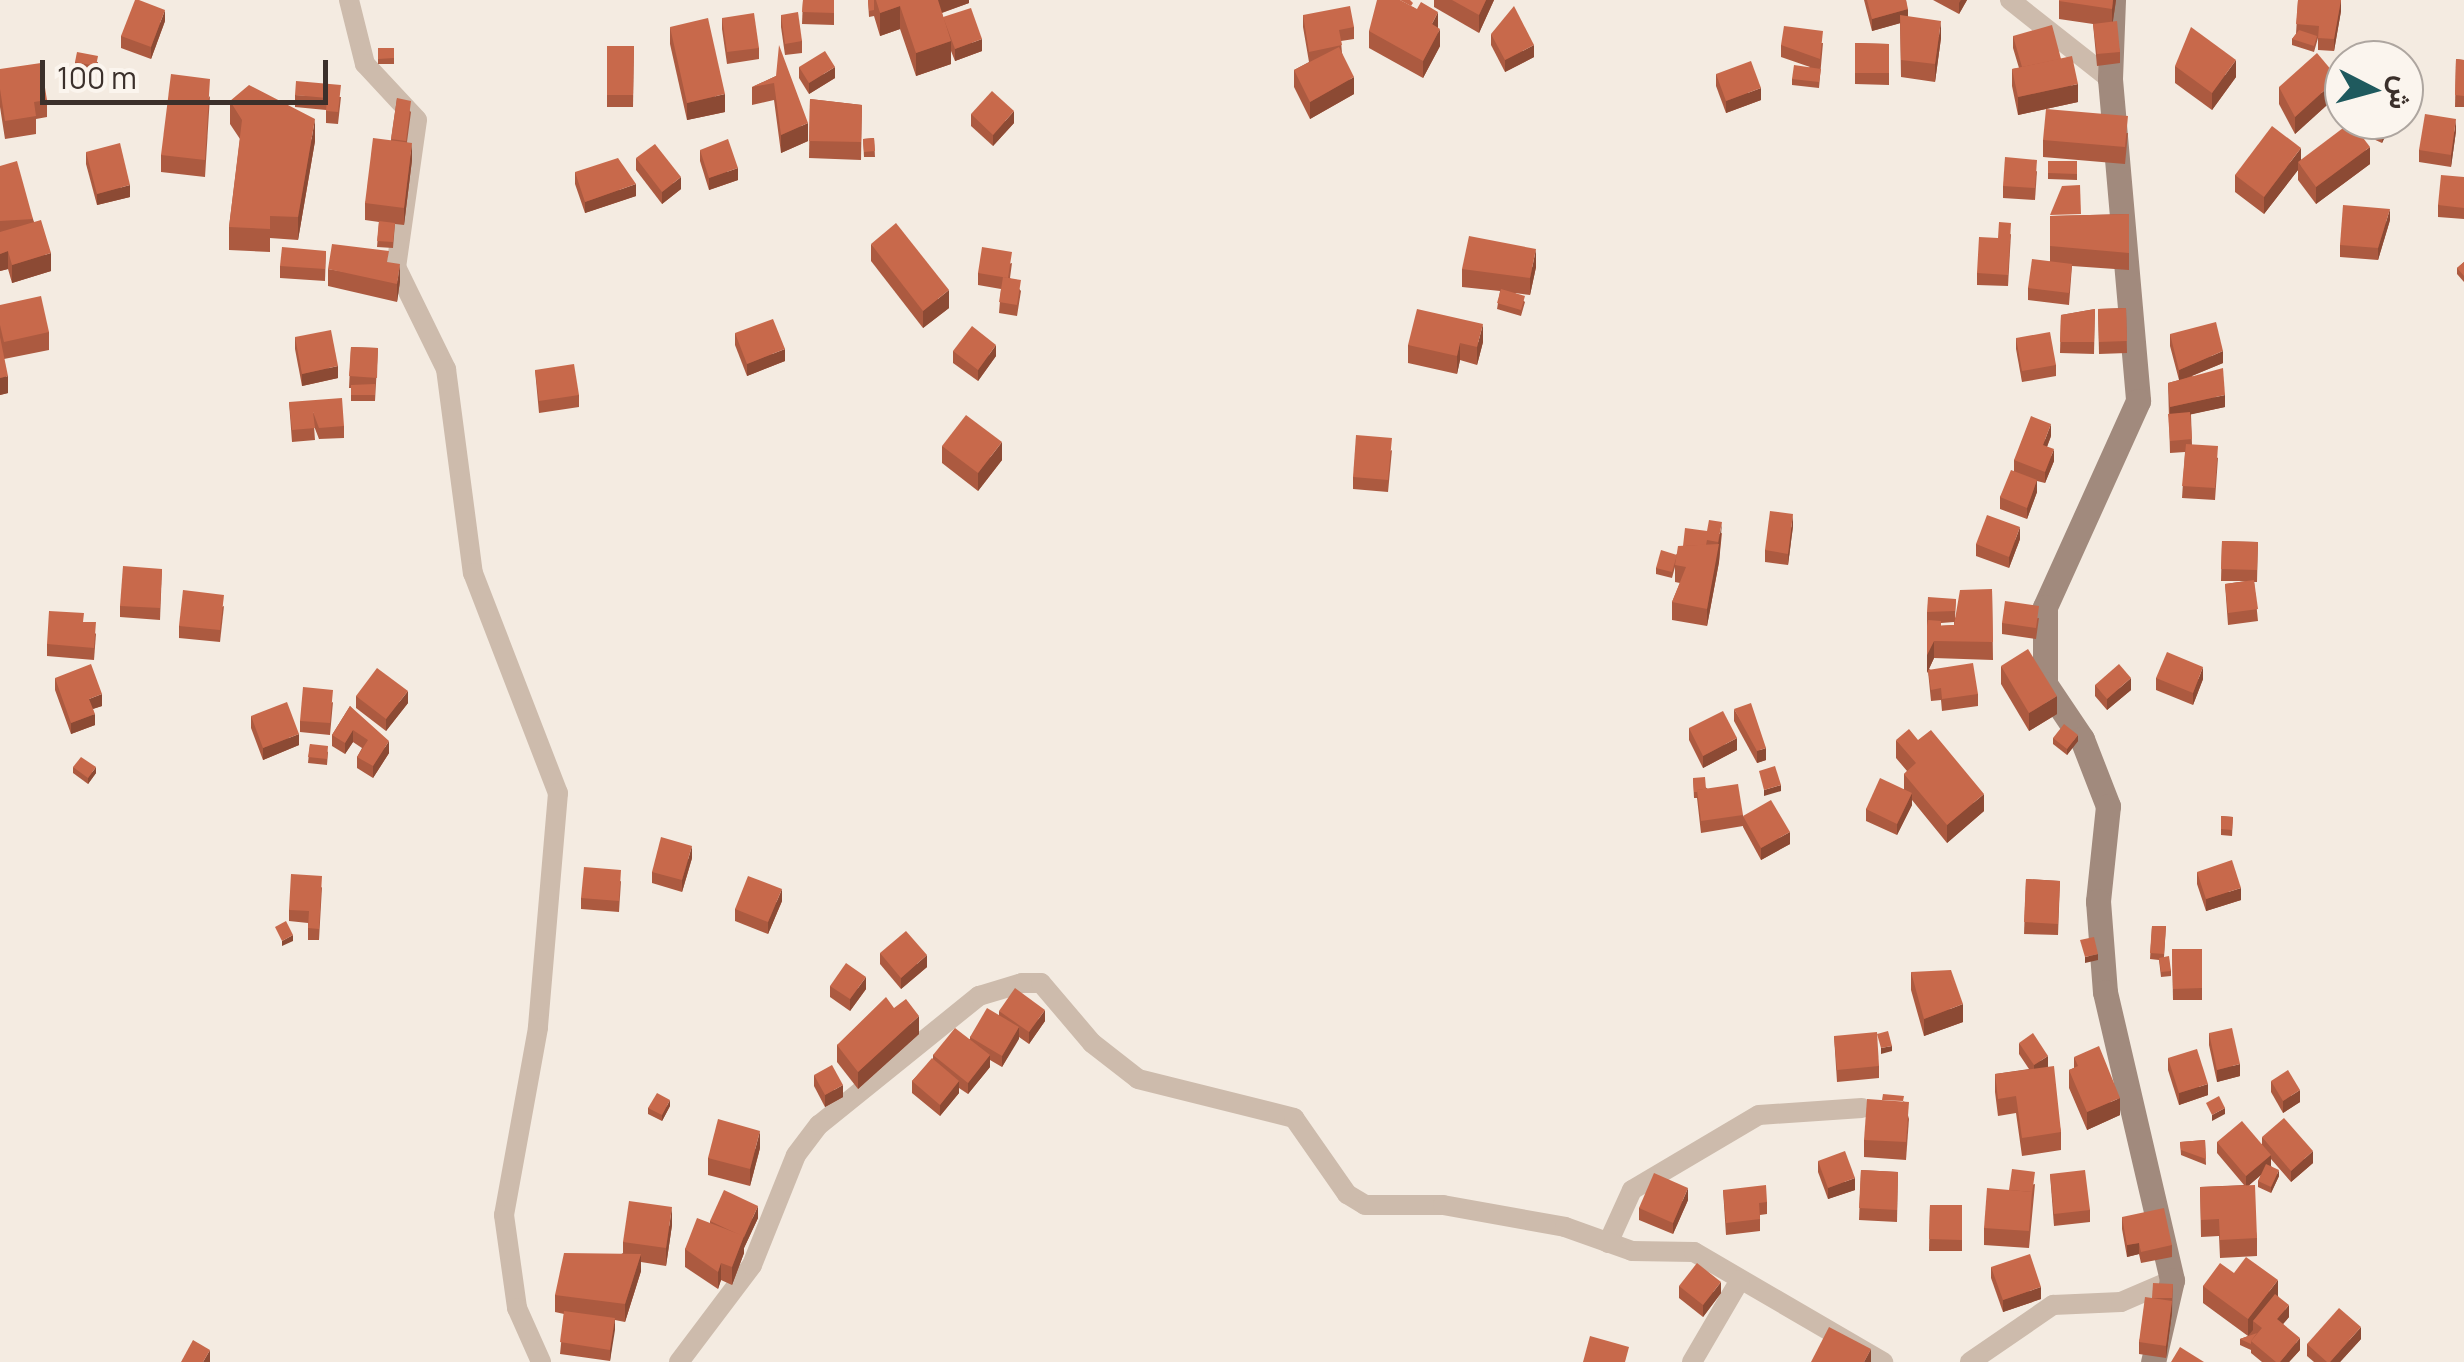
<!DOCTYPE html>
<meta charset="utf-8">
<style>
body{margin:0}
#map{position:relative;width:2464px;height:1362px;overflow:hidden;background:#f4ebe1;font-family:Manrope,Vazirmatn,sans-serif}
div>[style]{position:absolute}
.street>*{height:20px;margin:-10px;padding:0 10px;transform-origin:10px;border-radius:10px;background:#cdbbac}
.secondary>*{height:25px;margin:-12.5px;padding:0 12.5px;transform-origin:12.5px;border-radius:12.5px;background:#a18a7d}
.wall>*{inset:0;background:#ac5a40}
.shaded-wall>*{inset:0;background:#8c4a34}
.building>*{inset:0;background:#c8694b}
span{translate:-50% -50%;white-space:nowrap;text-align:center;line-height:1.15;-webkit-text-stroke:10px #fbf5ee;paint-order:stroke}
.north{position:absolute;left:2324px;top:40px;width:100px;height:100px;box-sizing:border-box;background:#fbf5ee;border:2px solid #aea6a0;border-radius:50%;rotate:96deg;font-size:28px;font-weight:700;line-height:40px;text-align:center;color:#3b302b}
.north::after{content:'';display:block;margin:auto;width:35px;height:45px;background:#1f5a5e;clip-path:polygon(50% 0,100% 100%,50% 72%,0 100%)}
.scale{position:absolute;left:40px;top:60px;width:288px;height:45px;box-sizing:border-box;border:5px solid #3b302b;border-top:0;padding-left:12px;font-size:30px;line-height:35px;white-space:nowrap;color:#3b302b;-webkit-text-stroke:8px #fbf5ee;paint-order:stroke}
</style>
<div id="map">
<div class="street">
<i style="left:349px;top:0;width:66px;rotate:76deg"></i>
<i style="left:365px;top:64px;width:76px;rotate:47.1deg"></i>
<i style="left:417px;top:120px;width:148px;rotate:98.1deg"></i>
<i style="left:396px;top:267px;width:114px;rotate:63.9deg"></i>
<i style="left:446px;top:369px;width:206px;rotate:82.5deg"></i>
<i style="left:473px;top:573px;width:236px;rotate:68.9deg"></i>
<i style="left:558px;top:793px;width:236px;rotate:94.9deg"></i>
<i style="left:538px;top:1028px;width:190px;rotate:100.3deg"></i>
<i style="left:504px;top:1215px;width:94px;rotate:82deg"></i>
<i style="left:517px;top:1308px;width:59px;rotate:66deg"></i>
<i style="left:2010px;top:0;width:127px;rotate:38.3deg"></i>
<i style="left:1608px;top:1243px;width:58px;rotate:-65.6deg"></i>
<i style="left:1632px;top:1190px;width:147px;rotate:-30.6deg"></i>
<i style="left:1759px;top:1115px;width:103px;rotate:-3.9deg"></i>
<i style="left:679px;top:1362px;width:121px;rotate:-53deg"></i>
<i style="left:752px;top:1265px;width:118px;rotate:-68.2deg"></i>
<i style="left:796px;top:1155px;width:38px;rotate:-53deg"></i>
<i style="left:819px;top:1125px;width:206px;rotate:-38.9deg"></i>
<i style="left:979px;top:996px;width:45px;rotate:-16.8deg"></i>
<i style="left:1022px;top:983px;width:19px"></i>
<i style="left:1041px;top:983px;width:79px;rotate:49.6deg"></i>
<i style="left:1092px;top:1043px;width:58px;rotate:38deg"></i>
<i style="left:1138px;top:1079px;width:161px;rotate:14deg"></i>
<i style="left:1294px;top:1118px;width:93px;rotate:55.1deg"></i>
<i style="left:1347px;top:1194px;width:21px;rotate:31deg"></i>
<i style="left:1365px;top:1205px;width:78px"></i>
<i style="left:1443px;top:1205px;width:124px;rotate:10.2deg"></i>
<i style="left:1565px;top:1227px;width:71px;rotate:19.7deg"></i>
<i style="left:1632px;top:1251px;width:62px;rotate:0.9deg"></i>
<i style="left:1694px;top:1252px;width:219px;rotate:30.2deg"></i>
<i style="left:1692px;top:1362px;width:95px;rotate:-59.7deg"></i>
<i style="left:1970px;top:1362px;width:101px;rotate:-34.5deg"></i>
<i style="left:2053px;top:1305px;width:68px;rotate:-2.5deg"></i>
<i style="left:2121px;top:1302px;width:56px;rotate:-23.3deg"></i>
</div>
<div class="secondary">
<i style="left:2113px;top:0;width:79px;rotate:92.2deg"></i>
<i style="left:2110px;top:79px;width:323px;rotate:85deg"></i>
<i style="left:2138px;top:401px;width:226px;rotate:114.3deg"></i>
<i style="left:2045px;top:607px;width:77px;rotate:90deg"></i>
<i style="left:2045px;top:684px;width:66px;rotate:56.1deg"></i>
<i style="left:2082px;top:739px;width:72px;rotate:68.8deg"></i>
<i style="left:2108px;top:806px;width:96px;rotate:96deg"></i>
<i style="left:2098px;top:901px;width:91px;rotate:85.6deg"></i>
<i style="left:2105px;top:992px;width:296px;rotate:76.9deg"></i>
<i style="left:2172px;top:1280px;width:84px;rotate:103deg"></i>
</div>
<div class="wall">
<i style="clip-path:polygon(803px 0,834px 0,834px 25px,802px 24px)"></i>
<i style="clip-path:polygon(868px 0,969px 0,969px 3px,942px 13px,943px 17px,982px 51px,955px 61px,951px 51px,951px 64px,916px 76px,900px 29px,880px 36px,874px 16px,869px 17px)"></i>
<i style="clip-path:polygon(1434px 0,1494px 0,1479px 33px,1434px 7px)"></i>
<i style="clip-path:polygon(1864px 0,1906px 0,1908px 17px,1941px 38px,1935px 82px,1901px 77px,1900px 23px,1872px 31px)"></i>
<i style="clip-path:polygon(1933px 0,1967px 0,1959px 14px)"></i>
<i style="clip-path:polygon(2059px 0,2116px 0,2113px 21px,2120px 52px,2120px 63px,2097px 66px,2093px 24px,2059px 19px)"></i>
<i style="clip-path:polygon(2298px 0,2341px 0,2341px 11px,2334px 51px,2318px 50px,2318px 38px,2314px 52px,2292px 45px,2292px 39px,2296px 34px)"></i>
<i style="clip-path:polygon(1413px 7px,1438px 28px,1440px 46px,1423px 78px,1369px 48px,1369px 31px)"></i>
<i style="clip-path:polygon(781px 15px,802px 41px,802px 53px,785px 55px,781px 27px)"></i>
<i style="clip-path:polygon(1303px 15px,1354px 27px,1354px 39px,1341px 41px,1342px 53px,1354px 94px,1310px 119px,1294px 87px,1294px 70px,1309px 62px,1303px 27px)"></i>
<i style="clip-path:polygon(722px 18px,759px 48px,759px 59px,727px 64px,722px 29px)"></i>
<i style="clip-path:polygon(165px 21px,151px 59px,121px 48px,121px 36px)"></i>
<i style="clip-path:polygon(670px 27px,725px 112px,687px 120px,670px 44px)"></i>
<i style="clip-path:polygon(1491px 34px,1534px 57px,1505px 72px,1491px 45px)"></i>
<i style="clip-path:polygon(2013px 36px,2061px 59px,2078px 102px,2018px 115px,2012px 86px,2012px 69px,2019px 68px,2013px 48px)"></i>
<i style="clip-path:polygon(1823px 43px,1819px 88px,1792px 85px,1792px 79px,1810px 67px,1781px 57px,1781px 45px)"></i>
<i style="clip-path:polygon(1855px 43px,1889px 44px,1889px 85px,1855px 84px)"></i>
<i style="clip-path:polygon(607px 46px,634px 46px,633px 107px,607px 107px)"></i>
<i style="clip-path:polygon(378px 48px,394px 48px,394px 64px,378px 64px)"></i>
<i style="clip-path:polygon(2456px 59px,2464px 60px,2464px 107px,2455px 107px)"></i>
<i style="clip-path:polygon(75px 62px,98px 62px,96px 72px,75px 68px)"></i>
<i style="clip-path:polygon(2175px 66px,2236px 77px,2212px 110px,2175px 83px)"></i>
<i style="clip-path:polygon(799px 67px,835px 78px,809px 94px,799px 78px)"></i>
<i style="clip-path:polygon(0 69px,47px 100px,47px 117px,36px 119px,36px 134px,5px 139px,0 107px)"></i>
<i style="clip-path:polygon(1716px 74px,1761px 100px,1726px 113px,1716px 86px)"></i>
<i style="clip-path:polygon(776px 76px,808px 141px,781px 153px,774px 100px,752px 105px,752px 87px)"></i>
<i style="clip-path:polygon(2279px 87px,2338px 95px,2295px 134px,2279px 104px)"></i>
<i style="clip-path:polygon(295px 95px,341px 97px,338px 124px,326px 123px,326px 110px,295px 107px)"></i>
<i style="clip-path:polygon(210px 96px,205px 177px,161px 172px,161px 155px)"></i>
<i style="clip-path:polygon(397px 98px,411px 112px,407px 142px,412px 160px,404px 225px,395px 224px,393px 248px,377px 247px,379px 222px,365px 220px,365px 203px,391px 140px)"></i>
<i style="clip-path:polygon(810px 99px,862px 105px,861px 160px,809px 158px)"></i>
<i style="clip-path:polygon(230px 101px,315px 141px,298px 240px,270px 238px,270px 252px,229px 250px,229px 227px,240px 139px,230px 124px)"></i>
<i style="clip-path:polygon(971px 114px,1014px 123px,993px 146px,971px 126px)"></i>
<i style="clip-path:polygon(2355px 120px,2393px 120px,2382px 143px,2360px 133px,2370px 164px,2316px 204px,2298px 180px,2298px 170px,2264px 214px,2235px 192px,2235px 175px,2301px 160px,2355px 127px)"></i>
<i style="clip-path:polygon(2456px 131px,2451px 167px,2419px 162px,2419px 150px)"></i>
<i style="clip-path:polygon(2128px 133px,2125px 164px,2043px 157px,2043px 140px)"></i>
<i style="clip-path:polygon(874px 138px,875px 157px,864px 157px,863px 139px)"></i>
<i style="clip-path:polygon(700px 150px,738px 180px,709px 190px,700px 161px)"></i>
<i style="clip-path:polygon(86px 152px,130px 197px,97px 205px,86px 164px)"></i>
<i style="clip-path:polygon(636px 158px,681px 189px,662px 204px,636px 170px)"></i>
<i style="clip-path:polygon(2048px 161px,2077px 161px,2077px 180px,2048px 179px)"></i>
<i style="clip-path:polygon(0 166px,33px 219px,51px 271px,12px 283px,8px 269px,0 271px)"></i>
<i style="clip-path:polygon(2037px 171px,2035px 200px,2003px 198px,2003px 186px)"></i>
<i style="clip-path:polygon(575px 172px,636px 196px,585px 213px,575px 184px)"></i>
<i style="clip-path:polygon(2464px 177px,2464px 219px,2438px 217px,2438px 205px)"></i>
<i style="clip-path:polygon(2129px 214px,2129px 270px,2072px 266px,2069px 305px,2028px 300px,2028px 288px,2050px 261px,2050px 216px)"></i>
<i style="clip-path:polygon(2390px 220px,2378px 260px,2340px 257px,2340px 245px)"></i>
<i style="clip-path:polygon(2011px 234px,2008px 286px,1977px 285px,1977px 273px,1998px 238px)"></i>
<i style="clip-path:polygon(871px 244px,949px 308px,923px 328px,871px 261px)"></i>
<i style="clip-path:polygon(326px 251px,325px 281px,280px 278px,280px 266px)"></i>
<i style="clip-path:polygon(2464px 262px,2464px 282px,2457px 274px,2457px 268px)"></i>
<i style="clip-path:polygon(1012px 263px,1010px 278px,1021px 291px,1017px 316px,999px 313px,1001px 289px,978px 285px,978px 273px)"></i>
<i style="clip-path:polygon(1536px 267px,1530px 295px,1515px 293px,1525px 302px,1521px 316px,1497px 309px,1500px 291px,1462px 287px,1462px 269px)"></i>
<i style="clip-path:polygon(328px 269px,400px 281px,397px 302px,328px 286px)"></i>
<i style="clip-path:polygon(0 305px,49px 332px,49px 350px,4px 359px,8px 393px,0 395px)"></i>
<i style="clip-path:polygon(2126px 308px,2127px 353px,2099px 354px,2098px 309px)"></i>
<i style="clip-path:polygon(2095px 309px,2094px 354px,2060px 353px,2061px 315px)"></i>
<i style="clip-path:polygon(735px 333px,785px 361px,747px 376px,735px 345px)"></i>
<i style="clip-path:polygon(2170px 334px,2223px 363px,2192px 376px,2225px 407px,2191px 414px,2192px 445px,2218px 458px,2215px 500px,2182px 498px,2185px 452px,2170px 453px,2168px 383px,2179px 380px,2170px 346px)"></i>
<i style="clip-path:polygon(295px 337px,338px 378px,302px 386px,295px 349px)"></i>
<i style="clip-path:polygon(2016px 338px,2056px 365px,2056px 376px,2022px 382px,2016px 349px)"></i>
<i style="clip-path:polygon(1483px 342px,1477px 365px,1460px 360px,1457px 374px,1408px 363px,1408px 345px)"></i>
<i style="clip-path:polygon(351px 347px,378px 348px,375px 401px,351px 401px,351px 388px,349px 388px)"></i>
<i style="clip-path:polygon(953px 351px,996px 356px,978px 381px,953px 363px)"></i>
<i style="clip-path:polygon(535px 370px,579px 395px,579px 407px,539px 413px)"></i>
<i style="clip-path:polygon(289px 402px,344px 426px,344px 438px,319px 439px,314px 426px,315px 440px,292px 442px)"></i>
<i style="clip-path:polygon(2051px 436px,2047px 447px,2054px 461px,2045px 483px,2037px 481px,2037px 492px,2027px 519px,2000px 509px,2000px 497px,2014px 471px,2014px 460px)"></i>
<i style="clip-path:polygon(942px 446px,1002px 460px,978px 491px,942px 463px)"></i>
<i style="clip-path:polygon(1392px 450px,1388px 492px,1353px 489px,1353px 477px)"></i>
<i style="clip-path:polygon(1793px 526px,1788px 565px,1765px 562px,1765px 550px)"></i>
<i style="clip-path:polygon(1722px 533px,1719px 562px,1707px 626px,1672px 620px,1672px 602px,1680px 583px,1675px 582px,1675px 567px,1672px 578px,1656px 574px,1656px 568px,1676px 555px,1683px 546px)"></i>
<i style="clip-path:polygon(2020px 539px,2009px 568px,1976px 556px,1976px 544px)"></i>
<i style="clip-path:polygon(2222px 541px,2258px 542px,2257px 582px,2254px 582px,2258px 621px,2228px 625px,2225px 584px,2246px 581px,2221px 581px)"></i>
<i style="clip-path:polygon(162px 569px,160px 620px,120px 617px,120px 606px)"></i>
<i style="clip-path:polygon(evenodd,1992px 589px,1993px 660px,1934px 658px,1929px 669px,1978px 694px,1978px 706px,1942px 711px,1941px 700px,1931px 701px,1928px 671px,1927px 673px,1927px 612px,1956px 599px,1955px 618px,1992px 589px,1954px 622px,1954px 625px,1941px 626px,1941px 623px,1954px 622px)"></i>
<i style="clip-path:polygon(224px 606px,220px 642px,179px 638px,179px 626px)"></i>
<i style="clip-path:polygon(2039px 618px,2036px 639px,2002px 634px,2002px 623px)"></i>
<i style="clip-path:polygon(84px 622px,96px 634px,94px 660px,47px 656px,47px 644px)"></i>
<i style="clip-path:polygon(2001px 666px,2057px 714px,2029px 731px,2001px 684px)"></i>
<i style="clip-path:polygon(55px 678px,102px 706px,93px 709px,95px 725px,71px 734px,55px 690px)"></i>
<i style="clip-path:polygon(2156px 678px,2203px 679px,2193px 705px,2156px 690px)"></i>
<i style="clip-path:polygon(2095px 685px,2131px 690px,2107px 710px,2095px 696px)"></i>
<i style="clip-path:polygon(356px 696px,408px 703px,386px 731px,356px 708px)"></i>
<i style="clip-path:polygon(333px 702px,330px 735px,300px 732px,300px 721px)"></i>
<i style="clip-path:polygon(350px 706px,389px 753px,373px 778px,357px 768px,357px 757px,362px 748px,353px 742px,345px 754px,332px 746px,332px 735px)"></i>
<i style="clip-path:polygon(1734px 709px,1766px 760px,1757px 763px,1734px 721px)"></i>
<i style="clip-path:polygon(251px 716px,299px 745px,263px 760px,251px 728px)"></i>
<i style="clip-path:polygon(1689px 728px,1737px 750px,1703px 768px,1689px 740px)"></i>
<i style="clip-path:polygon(2053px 738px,2078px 741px,2067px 755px,2053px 744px)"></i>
<i style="clip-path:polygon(1896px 740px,1984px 811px,1947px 843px,1912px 800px,1912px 805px,1897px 835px,1866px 821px,1866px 809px,1904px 789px,1904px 774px,1907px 771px,1896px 758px)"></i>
<i style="clip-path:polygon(310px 744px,328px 752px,327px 765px,308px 763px)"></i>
<i style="clip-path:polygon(73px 767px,96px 773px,88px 784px,73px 773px)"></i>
<i style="clip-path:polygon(1693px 778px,1743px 815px,1743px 826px,1701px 833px,1697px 798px,1694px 798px)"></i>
<i style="clip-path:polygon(1743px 816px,1790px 844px,1761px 860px,1743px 827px)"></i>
<i style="clip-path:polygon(2221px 816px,2233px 817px,2232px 836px,2221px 835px)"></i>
<i style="clip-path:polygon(692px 858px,682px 892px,652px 883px,652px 872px)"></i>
<i style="clip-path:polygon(2197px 872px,2241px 900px,2206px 911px,2197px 884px)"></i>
<i style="clip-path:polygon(2026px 879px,2060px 881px,2058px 935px,2024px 934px)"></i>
<i style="clip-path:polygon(621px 881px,619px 912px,581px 909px,581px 898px)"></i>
<i style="clip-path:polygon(322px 887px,319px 940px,308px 940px,308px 923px,289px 921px,289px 910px)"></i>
<i style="clip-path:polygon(782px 901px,768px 934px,735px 921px,735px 909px)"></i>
<i style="clip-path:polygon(2152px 926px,2166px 926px,2164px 957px,2171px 971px,2171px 976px,2161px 977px,2159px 960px,2150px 959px)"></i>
<i style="clip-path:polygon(2172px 949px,2202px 949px,2202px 1000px,2173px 1000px)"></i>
<i style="clip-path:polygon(880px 953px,927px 967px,901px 989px,880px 964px)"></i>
<i style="clip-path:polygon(1911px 972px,1963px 1022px,1924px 1036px,1911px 990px)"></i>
<i style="clip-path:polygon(830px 986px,866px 989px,850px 1011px,830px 997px)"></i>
<i style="clip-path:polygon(894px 1008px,919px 1034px,858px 1089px,837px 1062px,837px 1045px)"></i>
<i style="clip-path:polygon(999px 1011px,1045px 1021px,1029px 1044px,1019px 1037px,1002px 1067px,990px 1060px,990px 1067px,968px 1094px,959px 1088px,959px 1093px,940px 1116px,912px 1093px,912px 1081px,933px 1059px,933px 1055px,970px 1039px,970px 1037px,999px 1015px)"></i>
<i style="clip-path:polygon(2209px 1033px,2240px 1076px,2217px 1082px,2209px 1045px)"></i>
<i style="clip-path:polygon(1834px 1036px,1879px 1066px,1879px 1078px,1837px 1082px)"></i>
<i style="clip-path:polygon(2019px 1043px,2048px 1067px,2061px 1132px,2061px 1150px,2022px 1156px,2016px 1113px,1998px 1116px,1995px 1092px,1995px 1074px,2029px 1069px,2019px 1054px)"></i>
<i style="clip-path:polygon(2074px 1057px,2120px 1115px,2087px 1130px,2069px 1088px,2069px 1070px,2074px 1068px)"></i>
<i style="clip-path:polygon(2168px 1058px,2208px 1095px,2179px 1105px,2168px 1070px)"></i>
<i style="clip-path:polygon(814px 1075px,843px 1097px,825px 1107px,814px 1086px)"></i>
<i style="clip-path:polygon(2271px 1081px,2300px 1102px,2283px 1113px,2271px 1092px)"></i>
<i style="clip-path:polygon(1904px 1101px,1909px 1119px,1906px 1160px,1864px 1157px,1864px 1140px)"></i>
<i style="clip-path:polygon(670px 1106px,662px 1121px,648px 1114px,648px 1108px)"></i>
<i style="clip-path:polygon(2262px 1137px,2313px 1163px,2291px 1182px,2271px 1159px,2271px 1166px,2279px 1176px,2271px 1193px,2258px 1187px,2258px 1181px,2261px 1175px,2249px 1185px,2257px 1238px,2257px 1256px,2220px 1258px,2219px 1236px,2201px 1237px,2200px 1187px,2244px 1185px,2217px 1153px,2217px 1142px,2262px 1144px)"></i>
<i style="clip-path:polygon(2205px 1140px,2206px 1165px,2181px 1155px,2180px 1142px)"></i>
<i style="clip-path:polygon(760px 1148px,750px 1186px,708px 1175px,708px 1158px)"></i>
<i style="clip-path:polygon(1818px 1161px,1855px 1190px,1828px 1199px,1818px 1172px)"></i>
<i style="clip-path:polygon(1861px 1170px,1898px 1172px,1897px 1222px,1859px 1220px)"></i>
<i style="clip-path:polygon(2050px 1174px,2090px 1210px,2090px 1222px,2054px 1226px)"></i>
<i style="clip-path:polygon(2035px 1184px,2029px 1248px,1984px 1245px,1984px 1228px,2009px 1190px)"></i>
<i style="clip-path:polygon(1723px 1190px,1767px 1202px,1767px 1214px,1760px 1215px,1760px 1231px,1726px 1235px)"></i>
<i style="clip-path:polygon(1688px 1200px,1673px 1234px,1639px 1220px,1639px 1208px)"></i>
<i style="clip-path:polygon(1930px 1205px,1962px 1205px,1962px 1251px,1929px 1251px)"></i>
<i style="clip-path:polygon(2122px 1217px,2172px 1245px,2172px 1257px,2141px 1263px,2139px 1254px,2127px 1257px,2122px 1229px)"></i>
<i style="clip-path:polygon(758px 1218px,744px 1248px,744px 1253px,732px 1285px,721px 1280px,718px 1289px,685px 1267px,685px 1249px,710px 1223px,710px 1221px)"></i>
<i style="clip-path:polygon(672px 1225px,666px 1266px,641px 1262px,641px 1271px,625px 1322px,615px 1320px,610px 1361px,560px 1354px,564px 1314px,555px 1312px,555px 1295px,623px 1253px,623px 1242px)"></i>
<i style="clip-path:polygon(1991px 1267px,2041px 1299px,2003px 1312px,1991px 1278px)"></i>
<i style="clip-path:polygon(2234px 1273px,2278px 1296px,2289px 1317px,2283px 1324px,2300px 1350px,2289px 1362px,2262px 1362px,2251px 1353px,2251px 1350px,2240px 1345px,2240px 1339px,2248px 1336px,2203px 1303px,2203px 1286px)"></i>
<i style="clip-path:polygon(2173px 1284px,2172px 1313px,2166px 1358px,2139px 1354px,2139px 1342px,2152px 1298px)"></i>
<i style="clip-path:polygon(1679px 1286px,1721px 1293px,1703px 1317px,1679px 1298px)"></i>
<i style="clip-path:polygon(2361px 1339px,2340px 1362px,2314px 1362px,2307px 1356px,2307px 1344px)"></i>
</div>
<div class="shaded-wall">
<i style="clip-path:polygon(935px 0,969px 0,969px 3px,935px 15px)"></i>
<i style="clip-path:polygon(1486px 0,1494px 0,1479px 33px,1479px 15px)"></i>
<i style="clip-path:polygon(1961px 0,1967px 0,1959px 14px,1959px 3px)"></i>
<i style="clip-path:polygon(2113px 0,2116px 0,2112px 27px,2112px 9px)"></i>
<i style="clip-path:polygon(2341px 0,2341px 11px,2334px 51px,2334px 39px)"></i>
<i style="clip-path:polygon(900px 6px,900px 29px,880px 36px,880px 13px)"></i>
<i style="clip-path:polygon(1908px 9px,1908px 21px,1872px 31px,1872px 19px)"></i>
<i style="clip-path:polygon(165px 10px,165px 21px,151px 59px,151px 47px)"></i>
<i style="clip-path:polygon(1438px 12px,1438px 29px,1432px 24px)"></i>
<i style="clip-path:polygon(1941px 21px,1941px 38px,1935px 82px,1935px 64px)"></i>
<i style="clip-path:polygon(1440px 29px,1440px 46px,1423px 78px,1423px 61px)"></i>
<i style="clip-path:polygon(982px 39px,982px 51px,955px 61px,955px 49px)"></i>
<i style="clip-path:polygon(951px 41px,951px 64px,916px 76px,916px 53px)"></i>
<i style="clip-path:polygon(1534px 45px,1534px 57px,1505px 72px,1505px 60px)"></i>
<i style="clip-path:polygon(2236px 60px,2236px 77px,2212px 110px,2212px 93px)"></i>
<i style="clip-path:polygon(835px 67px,835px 78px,809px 94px,809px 83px)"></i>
<i style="clip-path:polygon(1354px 77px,1354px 94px,1310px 119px,1310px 102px)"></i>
<i style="clip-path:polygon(2338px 78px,2338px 95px,2295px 134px,2295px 117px)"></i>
<i style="clip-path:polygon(2078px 84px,2078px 102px,2018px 115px,2018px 97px)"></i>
<i style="clip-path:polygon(1761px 88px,1761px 100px,1726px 113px,1726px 101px)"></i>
<i style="clip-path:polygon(725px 94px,725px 112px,687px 120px,687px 103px)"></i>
<i style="clip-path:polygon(1014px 111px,1014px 123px,993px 146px,993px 135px)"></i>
<i style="clip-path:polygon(315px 119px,315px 141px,298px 240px,298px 217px)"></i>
<i style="clip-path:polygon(2456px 119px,2456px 131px,2451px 167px,2451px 155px)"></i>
<i style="clip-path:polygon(2388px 120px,2393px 120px,2382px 143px,2382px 132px)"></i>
<i style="clip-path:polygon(808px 123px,808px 141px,781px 153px,781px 135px)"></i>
<i style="clip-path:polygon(412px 143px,412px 160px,404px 225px,404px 208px)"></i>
<i style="clip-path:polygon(2370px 147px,2370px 164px,2316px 204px,2316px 187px)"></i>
<i style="clip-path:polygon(2301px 148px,2301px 166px,2298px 162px,2298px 170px,2264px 214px,2264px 197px)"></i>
<i style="clip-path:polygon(738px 168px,738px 180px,709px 190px,709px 178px)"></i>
<i style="clip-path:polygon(681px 177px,681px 189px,662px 204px,662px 192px)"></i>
<i style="clip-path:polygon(636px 184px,636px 196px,585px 213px,585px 202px)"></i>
<i style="clip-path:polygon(130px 185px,130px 197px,97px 205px,97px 194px)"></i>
<i style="clip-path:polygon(2390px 209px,2390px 220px,2378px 260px,2378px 248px)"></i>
<i style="clip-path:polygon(1536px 249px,1536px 267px,1530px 295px,1530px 278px)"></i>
<i style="clip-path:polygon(8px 251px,8px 269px,0 271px,0 254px)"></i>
<i style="clip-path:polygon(51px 253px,51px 271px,12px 283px,12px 265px)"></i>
<i style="clip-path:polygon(400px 264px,400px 281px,397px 302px,397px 284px)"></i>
<i style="clip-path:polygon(949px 290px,949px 308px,923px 328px,923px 311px)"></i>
<i style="clip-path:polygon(1483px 324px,1483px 342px,1477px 365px,1477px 347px)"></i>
<i style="clip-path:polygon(1460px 343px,1460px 360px,1457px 374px,1457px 356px)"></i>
<i style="clip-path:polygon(996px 345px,996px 356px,978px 381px,978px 370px)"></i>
<i style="clip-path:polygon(785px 349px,785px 361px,747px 376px,747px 364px)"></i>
<i style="clip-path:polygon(2223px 351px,2223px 363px,2179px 381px,2179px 370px)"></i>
<i style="clip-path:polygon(338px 366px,338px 378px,302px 386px,302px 374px)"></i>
<i style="clip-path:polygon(8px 376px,8px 393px,0 395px,0 378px)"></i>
<i style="clip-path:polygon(2225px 395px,2225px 407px,2170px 419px,2170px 407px)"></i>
<i style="clip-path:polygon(2051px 424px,2051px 436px,2043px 457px,2043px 445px)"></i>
<i style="clip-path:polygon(1002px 442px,1002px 460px,978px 491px,978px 473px)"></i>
<i style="clip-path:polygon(2054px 449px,2054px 461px,2045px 483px,2045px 472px)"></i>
<i style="clip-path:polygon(2037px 480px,2037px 492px,2027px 519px,2027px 508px)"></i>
<i style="clip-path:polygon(1793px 514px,1793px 526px,1788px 565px,1788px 554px)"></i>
<i style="clip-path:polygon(1722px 522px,1719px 562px,1707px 626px,1707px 609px)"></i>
<i style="clip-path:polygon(2020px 527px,2020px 539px,2009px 568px,2009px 557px)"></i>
<i style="clip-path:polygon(1934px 641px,1934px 658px,1927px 673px,1927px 655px)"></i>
<i style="clip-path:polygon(2203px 667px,2203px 679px,2193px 705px,2193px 693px)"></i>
<i style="clip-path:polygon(2131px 678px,2131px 690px,2107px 710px,2107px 699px)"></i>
<i style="clip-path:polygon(408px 691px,408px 703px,386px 731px,386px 719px)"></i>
<i style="clip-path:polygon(102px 694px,102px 706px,89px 710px,89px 699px)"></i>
<i style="clip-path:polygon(2057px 696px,2057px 714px,2029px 731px,2029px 713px)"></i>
<i style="clip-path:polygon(95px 714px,95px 725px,71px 734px,71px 723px)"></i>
<i style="clip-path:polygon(353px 730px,353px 742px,345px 754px,345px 743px)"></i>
<i style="clip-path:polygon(299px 734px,299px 745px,263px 760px,263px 748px)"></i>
<i style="clip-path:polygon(2078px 735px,2078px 741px,2067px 755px,2067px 749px)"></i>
<i style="clip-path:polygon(1737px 738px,1737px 750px,1703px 768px,1703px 756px)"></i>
<i style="clip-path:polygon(389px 741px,389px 753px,373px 778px,373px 766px)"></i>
<i style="clip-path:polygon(1766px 748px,1766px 760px,1757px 763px,1757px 751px)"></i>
<i style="clip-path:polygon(96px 767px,96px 773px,88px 784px,88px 778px)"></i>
<i style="clip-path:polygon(1781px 785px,1781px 791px,1764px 796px,1764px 790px)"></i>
<i style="clip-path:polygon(1912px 793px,1912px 805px,1897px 835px,1897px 824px)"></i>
<i style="clip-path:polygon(1984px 794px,1984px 811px,1947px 843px,1947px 825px)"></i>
<i style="clip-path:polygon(1790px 832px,1790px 844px,1761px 860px,1761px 848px)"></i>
<i style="clip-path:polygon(692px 846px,692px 858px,682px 892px,682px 880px)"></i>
<i style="clip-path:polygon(2241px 888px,2241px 900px,2206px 911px,2206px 899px)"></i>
<i style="clip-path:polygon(782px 889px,782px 901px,768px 934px,768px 922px)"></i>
<i style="clip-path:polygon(293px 935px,293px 941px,282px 946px,282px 941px)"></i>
<i style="clip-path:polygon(2098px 954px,2098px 960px,2085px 963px,2085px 957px)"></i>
<i style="clip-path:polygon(927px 955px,927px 967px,901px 989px,901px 978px)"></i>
<i style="clip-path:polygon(866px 977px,866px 989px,850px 1011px,850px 999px)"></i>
<i style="clip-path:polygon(1963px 1004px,1963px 1022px,1924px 1036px,1924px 1019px)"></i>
<i style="clip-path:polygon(1045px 1010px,1045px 1021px,1029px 1044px,1029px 1032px)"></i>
<i style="clip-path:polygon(919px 1016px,919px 1034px,858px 1089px,858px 1072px)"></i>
<i style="clip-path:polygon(1019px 1027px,1019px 1039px,1002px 1067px,1002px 1056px)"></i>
<i style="clip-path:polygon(1892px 1046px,1892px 1051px,1881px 1054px,1881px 1048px)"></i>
<i style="clip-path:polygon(990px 1055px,990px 1067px,968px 1094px,968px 1083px)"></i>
<i style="clip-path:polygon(2048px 1056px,2048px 1068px,2034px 1077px,2034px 1065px)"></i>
<i style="clip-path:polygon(2240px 1064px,2240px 1076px,2217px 1082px,2217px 1070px)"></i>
<i style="clip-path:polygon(959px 1081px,959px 1093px,940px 1116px,940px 1105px)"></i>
<i style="clip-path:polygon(2208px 1084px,2208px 1095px,2179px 1105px,2179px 1093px)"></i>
<i style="clip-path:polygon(843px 1085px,843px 1097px,825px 1107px,825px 1095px)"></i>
<i style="clip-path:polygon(2300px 1090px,2300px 1102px,2283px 1113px,2283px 1101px)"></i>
<i style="clip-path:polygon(2120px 1098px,2120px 1115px,2087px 1130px,2087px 1112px)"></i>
<i style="clip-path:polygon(670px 1100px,670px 1106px,662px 1121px,662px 1115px)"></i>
<i style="clip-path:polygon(2225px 1108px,2225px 1114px,2212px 1121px,2212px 1115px)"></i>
<i style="clip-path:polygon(760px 1131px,760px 1148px,750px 1186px,750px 1169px)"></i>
<i style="clip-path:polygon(2313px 1151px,2313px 1163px,2291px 1182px,2291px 1171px)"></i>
<i style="clip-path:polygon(2271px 1155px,2271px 1166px,2246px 1188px,2246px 1176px)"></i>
<i style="clip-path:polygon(2279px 1170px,2279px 1176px,2271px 1193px,2271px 1187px)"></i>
<i style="clip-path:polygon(1855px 1178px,1855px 1190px,1828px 1199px,1828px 1188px)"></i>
<i style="clip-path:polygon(1688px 1188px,1688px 1200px,1673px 1234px,1673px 1223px)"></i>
<i style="clip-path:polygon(758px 1206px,758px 1218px,744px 1248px,744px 1237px)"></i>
<i style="clip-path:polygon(672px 1207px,672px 1225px,666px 1266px,666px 1248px)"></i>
<i style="clip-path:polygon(744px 1236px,744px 1253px,732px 1285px,732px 1267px)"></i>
<i style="clip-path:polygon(2139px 1243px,2139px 1254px,2127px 1257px,2127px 1245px)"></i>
<i style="clip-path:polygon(641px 1254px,641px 1271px,625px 1322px,625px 1304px)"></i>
<i style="clip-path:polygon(721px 1263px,721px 1280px,718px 1289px,718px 1272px)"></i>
<i style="clip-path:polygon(2278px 1280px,2278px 1297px,2253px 1321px,2253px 1330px,2248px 1336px,2248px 1319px)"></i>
<i style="clip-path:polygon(1721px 1282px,1721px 1293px,1703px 1317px,1703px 1305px)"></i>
<i style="clip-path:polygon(2041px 1287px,2041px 1299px,2003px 1312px,2003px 1300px)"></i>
<i style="clip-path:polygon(2172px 1301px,2172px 1313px,2166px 1358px,2166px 1346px)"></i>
<i style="clip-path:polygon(2289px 1305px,2289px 1317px,2277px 1331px,2277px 1319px)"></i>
<i style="clip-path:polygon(615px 1318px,615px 1330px,610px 1361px,610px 1350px)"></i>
<i style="clip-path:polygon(2361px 1327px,2361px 1339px,2340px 1362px,2330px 1362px)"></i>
<i style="clip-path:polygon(2300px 1338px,2300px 1350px,2289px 1362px,2280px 1362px)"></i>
<i style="clip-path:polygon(1871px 1349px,1871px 1362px,1864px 1362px)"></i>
<i style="clip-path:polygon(210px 1350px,210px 1362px,203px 1362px)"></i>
</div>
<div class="building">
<i style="clip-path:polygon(135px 0,139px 0,165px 10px,151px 47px,121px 36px)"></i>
<i style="clip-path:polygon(803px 0,834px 0,834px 13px,802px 12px)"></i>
<i style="clip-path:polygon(868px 0,874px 0,874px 10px,869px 11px)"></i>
<i style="clip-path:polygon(876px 0,938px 0,951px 41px,916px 53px,900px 6px,880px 13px)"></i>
<i style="clip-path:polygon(1377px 0,1400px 0,1417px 9px,1421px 2px,1438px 12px,1432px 24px,1440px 29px,1423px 61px,1369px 31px)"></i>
<i style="clip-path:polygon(1400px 0,1410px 0,1413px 3px,1411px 6px)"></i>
<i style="clip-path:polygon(1452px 0,1486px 0,1479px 15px)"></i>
<i style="clip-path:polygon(1867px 0,1906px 0,1908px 9px,1872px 19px)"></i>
<i style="clip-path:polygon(2059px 0,2113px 0,2112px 9px,2059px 1px)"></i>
<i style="clip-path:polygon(2298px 0,2341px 0,2334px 39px,2318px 38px,2319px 26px,2296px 24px)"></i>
<i style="clip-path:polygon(1350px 6px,1354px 27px,1339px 30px,1342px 45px,1309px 52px,1303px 15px)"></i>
<i style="clip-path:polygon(1514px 6px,1534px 45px,1505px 60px,1491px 34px)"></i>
<i style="clip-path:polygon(971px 8px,982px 39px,955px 49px,943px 17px)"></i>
<i style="clip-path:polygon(798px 12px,802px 41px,785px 44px,781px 15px)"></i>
<i style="clip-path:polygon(754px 13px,759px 48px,727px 52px,722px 18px)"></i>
<i style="clip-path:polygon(1900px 15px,1941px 21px,1935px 64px,1901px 60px)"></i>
<i style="clip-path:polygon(708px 18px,725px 94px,687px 103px,670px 27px)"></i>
<i style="clip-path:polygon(2117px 21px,2120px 52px,2097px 54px,2093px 24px)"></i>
<i style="clip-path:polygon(2052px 25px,2061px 59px,2022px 67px,2013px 36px)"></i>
<i style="clip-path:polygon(1784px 26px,1823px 31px,1820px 59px,1781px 45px)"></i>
<i style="clip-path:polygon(2191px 27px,2236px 60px,2212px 93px,2175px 66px)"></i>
<i style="clip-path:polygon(2299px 30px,2317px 36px,2314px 46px,2292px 39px)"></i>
<i style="clip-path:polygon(1855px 43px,1889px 44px,1889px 73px,1855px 73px)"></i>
<i style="clip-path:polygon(779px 45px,808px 123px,781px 135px,774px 83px,752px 87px,776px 76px)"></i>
<i style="clip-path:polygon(607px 46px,634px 46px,633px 95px,607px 95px)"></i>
<i style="clip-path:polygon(1339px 47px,1354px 77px,1310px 102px,1294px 70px)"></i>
<i style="clip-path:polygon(378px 48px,394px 48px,394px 58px,378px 59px)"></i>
<i style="clip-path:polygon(825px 51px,835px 67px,809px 83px,799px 67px)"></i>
<i style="clip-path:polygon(77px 52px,98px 56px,96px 66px,75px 62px)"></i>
<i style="clip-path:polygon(2317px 53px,2338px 78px,2295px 117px,2279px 87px)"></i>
<i style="clip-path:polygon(2072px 56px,2078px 84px,2018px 97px,2012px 69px)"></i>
<i style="clip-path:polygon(2456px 59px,2464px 60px,2464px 96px,2455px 95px)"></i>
<i style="clip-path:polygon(1751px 61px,1761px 88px,1726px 101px,1716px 74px)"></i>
<i style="clip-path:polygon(41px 63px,47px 100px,34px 102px,36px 116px,5px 121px,0 89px,0 69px)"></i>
<i style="clip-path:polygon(1794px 65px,1821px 69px,1819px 82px,1792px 79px)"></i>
<i style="clip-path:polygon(171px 74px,210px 79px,205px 160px,161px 155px)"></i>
<i style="clip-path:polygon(296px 81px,341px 85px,338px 112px,326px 111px,327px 98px,295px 95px)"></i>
<i style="clip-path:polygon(249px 85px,315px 119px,298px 217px,270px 216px,270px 229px,229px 227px,242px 120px,230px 101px)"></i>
<i style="clip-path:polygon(992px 91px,1014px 111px,993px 135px,971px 114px)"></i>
<i style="clip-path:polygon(397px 98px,411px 101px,406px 141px,391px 139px)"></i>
<i style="clip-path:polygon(810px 99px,862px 105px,861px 142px,809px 141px)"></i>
<i style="clip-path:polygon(2046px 109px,2128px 116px,2125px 147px,2043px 140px)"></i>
<i style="clip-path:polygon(2425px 114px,2456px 119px,2451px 155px,2419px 150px)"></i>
<i style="clip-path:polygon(2356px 120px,2388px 120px,2382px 132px)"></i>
<i style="clip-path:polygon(2351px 122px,2370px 147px,2316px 187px,2298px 162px)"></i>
<i style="clip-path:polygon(2272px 126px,2301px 148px,2264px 197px,2235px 175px)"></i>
<i style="clip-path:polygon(373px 138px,412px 143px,404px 208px,365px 203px)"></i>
<i style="clip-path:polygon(874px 138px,875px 151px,864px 152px,863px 139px)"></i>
<i style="clip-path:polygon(728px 139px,738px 168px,709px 178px,700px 150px)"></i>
<i style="clip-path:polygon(120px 143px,130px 185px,97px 194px,86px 152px)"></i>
<i style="clip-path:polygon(655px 144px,681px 177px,662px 192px,636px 158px)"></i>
<i style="clip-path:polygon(2005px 157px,2037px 160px,2035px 188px,2003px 186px)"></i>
<i style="clip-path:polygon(618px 158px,636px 184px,585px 202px,575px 172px)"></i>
<i style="clip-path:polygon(17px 161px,33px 219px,0 221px,0 166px)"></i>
<i style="clip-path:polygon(2048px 161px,2077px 161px,2077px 174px,2048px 173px)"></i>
<i style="clip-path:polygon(2441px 175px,2464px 177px,2464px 208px,2438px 205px)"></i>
<i style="clip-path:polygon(2080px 185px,2081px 214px,2050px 215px,2062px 186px)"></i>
<i style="clip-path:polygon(2343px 205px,2390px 209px,2378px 248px,2340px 245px)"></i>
<i style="clip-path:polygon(2129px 214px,2129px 253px,2050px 246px,2050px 216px)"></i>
<i style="clip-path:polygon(41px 220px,51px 253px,12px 265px,8px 251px,0 254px,0 232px)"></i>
<i style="clip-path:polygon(379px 221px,395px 223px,393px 242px,377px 241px)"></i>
<i style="clip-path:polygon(1999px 222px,2011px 223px,2008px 275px,1977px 273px,1979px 237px,1998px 238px)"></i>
<i style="clip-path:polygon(896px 223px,949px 290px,923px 311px,871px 244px)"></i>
<i style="clip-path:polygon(1469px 236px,1536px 249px,1530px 278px,1462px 269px)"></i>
<i style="clip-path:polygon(332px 244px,389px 251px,387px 262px,400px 264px,397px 284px,328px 269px)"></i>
<i style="clip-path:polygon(282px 247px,326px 251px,325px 269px,280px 266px)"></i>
<i style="clip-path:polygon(982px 247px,1012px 252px,1008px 278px,978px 273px)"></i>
<i style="clip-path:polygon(2032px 259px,2072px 264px,2069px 293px,2028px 288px)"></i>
<i style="clip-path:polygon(2464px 262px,2464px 276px,2457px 268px)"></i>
<i style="clip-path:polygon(1003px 277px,1021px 280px,1017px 305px,999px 302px)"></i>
<i style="clip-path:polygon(1501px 289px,1525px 296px,1521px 310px,1497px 303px)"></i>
<i style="clip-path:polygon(41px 296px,49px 332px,4px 342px,0 325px,0 305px)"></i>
<i style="clip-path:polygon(2126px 308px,2127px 341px,2099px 342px,2098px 309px)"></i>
<i style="clip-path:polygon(1417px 309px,1483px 324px,1477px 347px,1460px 343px,1457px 356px,1408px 345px)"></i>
<i style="clip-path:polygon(2095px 309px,2094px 342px,2060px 342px,2061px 315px)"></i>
<i style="clip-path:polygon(773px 319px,785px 349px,747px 364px,735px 333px)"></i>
<i style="clip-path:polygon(2216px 322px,2223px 351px,2179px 370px,2170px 334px)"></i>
<i style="clip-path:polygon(972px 326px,996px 345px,978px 370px,953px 351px)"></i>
<i style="clip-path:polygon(331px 330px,338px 366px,302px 374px,295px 337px)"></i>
<i style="clip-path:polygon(2050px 332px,2056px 365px,2022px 371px,2016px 338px)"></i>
<i style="clip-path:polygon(0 337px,8px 376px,0 378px)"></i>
<i style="clip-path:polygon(351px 347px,378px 348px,377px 378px,349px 376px)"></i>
<i style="clip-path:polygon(574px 364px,579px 395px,539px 401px,535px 370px)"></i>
<i style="clip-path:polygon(2223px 368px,2225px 395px,2170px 407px,2168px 383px)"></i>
<i style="clip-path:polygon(375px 384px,375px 395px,351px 395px,351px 385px)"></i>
<i style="clip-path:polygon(342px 398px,344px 426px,319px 428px,313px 412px,315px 428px,292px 430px,289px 402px)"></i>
<i style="clip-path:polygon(2190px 412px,2192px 439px,2170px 441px,2168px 414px)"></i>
<i style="clip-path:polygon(966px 415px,1002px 442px,978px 473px,942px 446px)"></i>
<i style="clip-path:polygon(2031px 416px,2051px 424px,2043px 445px,2054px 449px,2045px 472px,2014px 460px)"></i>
<i style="clip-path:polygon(1356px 435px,1392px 438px,1388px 480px,1353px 477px)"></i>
<i style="clip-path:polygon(2186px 444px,2218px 446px,2215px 488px,2182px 486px)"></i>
<i style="clip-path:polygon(2011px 470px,2037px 480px,2027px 508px,2000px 497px)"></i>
<i style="clip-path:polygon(1770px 511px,1793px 514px,1788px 554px,1765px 550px)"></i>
<i style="clip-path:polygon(1987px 515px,2020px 527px,2009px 557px,1976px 544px)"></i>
<i style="clip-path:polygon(1709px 520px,1722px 522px,1718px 542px,1707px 540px,1706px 545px,1683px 546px,1685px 528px,1707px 531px)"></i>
<i style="clip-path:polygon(2222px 541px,2258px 542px,2257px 570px,2221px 569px)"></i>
<i style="clip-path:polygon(1719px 544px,1707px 609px,1672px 602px,1686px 567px,1675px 565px,1678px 546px)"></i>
<i style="clip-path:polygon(1661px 550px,1677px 555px,1672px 572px,1656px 568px)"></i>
<i style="clip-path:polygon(123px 566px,162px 569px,160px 608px,120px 606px)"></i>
<i style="clip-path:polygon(2254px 580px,2258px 609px,2228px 613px,2225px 584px)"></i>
<i style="clip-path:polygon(1992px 589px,1993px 642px,1934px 641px,1927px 655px,1927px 626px,1954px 625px,1960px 590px)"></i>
<i style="clip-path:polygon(183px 590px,224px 595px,220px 630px,179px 626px)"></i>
<i style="clip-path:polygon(1928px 597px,1956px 599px,1955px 611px,1927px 612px)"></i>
<i style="clip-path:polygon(2005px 601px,2039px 606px,2036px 628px,2002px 623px)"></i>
<i style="clip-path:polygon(49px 611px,84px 613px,83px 622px,96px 622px,94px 648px,47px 644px)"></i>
<i style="clip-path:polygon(1928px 620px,1941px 621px,1941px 626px,1927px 626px)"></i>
<i style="clip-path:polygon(2028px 649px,2057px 696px,2029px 713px,2001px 666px)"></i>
<i style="clip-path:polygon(2167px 652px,2203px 667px,2193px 693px,2156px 678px)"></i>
<i style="clip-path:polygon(1973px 663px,1978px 694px,1942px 699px,1941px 688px,1931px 690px,1928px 670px)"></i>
<i style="clip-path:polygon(91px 664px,102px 694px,89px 699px,95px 714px,71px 723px,55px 678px)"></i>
<i style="clip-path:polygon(2119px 664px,2131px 678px,2107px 699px,2095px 685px)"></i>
<i style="clip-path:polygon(377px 668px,408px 691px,386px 719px,356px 696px)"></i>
<i style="clip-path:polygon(303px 687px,333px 690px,330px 723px,300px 721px)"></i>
<i style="clip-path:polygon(287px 702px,299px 734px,263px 748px,251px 716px)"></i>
<i style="clip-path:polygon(1751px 703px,1766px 748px,1757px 751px,1734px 709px)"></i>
<i style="clip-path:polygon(350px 706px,389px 741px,373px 766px,357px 757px,368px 740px,353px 730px,345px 743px,332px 735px)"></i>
<i style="clip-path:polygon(1723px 711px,1737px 738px,1703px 756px,1689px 728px)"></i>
<i style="clip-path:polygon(2064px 724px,2078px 735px,2067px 749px,2053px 738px)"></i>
<i style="clip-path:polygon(1909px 729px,1918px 740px,1931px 730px,1984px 794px,1947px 825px,1904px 774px,1916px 763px,1896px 740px)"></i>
<i style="clip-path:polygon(310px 744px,328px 746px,327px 759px,308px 757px)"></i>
<i style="clip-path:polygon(81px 757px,96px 767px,88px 778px,73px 767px)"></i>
<i style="clip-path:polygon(1775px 766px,1781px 785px,1764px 790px,1759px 771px)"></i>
<i style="clip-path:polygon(1705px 777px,1706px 789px,1697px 790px,1697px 792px,1694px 792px,1693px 778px)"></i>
<i style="clip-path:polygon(1880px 778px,1912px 793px,1897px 824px,1866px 809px)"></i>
<i style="clip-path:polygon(1738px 784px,1743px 815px,1701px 821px,1697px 790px)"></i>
<i style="clip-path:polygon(1771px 800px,1790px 832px,1761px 848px,1743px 816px)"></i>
<i style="clip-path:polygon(2221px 816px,2233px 817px,2232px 830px,2221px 829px)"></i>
<i style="clip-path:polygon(661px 837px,692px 846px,682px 880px,652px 872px)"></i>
<i style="clip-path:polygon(2232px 860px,2241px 888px,2206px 899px,2197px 872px)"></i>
<i style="clip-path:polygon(584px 867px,621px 870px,619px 901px,581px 898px)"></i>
<i style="clip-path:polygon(291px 874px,322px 876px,319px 929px,308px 928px,309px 911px,289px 910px)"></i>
<i style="clip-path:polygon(748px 876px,782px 889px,768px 922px,735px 909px)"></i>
<i style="clip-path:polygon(2026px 879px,2060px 881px,2058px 924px,2024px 922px)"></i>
<i style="clip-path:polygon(286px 921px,293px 935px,282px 941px,275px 927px)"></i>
<i style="clip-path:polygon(2152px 926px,2166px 926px,2164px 954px,2150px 953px)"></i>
<i style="clip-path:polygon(906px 931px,927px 955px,901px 978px,880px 953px)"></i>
<i style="clip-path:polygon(2094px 937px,2098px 954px,2085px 957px,2080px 940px)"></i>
<i style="clip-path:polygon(2172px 949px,2202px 949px,2202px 988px,2173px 989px)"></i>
<i style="clip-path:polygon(2169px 956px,2171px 971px,2161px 972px,2159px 958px)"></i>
<i style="clip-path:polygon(846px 963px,866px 977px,850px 999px,830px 986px)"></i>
<i style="clip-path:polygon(1951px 970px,1963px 1004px,1924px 1019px,1911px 972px)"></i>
<i style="clip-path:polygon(1015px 988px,1045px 1010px,1029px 1032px,999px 1011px)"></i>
<i style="clip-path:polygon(886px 997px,894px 1008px,906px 999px,919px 1016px,858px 1072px,837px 1045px)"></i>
<i style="clip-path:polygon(987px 1008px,1019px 1027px,1002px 1056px,970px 1037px)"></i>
<i style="clip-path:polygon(955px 1028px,990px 1055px,968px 1083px,933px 1055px)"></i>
<i style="clip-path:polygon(2232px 1028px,2240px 1064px,2217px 1070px,2209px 1033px)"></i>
<i style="clip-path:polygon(1888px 1031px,1892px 1046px,1881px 1048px,1877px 1034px)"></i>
<i style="clip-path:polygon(1877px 1032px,1879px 1066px,1837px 1070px,1834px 1036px)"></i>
<i style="clip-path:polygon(2033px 1033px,2048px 1056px,2034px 1065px,2019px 1043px)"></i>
<i style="clip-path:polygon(2099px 1046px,2120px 1098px,2087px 1112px,2069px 1070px,2078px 1066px,2074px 1057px)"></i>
<i style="clip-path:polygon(2197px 1049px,2208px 1084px,2179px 1093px,2168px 1058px)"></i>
<i style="clip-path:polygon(932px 1058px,959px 1081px,940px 1105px,912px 1081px)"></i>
<i style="clip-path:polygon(832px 1065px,843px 1085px,825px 1095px,814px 1075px)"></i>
<i style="clip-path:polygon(2054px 1066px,2061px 1132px,2022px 1138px,2016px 1096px,1998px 1099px,1995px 1074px)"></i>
<i style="clip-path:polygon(2288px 1070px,2300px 1090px,2283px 1101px,2271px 1081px)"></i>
<i style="clip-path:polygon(657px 1093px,670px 1100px,662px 1115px,648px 1108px)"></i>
<i style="clip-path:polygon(1883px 1094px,1904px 1096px,1903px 1101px,1882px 1100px)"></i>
<i style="clip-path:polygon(2219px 1096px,2225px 1108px,2212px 1115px,2206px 1103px)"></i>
<i style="clip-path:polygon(1867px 1099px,1909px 1102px,1906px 1142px,1864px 1140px)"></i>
<i style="clip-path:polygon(2284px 1118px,2313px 1151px,2291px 1171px,2262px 1137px)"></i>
<i style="clip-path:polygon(718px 1119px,760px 1131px,750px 1169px,708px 1158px)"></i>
<i style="clip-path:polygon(2242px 1121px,2271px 1155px,2246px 1176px,2217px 1142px)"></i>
<i style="clip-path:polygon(2205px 1140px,2206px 1159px,2181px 1150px,2180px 1142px)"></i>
<i style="clip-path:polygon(1845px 1151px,1855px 1178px,1828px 1188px,1818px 1161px)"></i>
<i style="clip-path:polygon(2266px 1164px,2279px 1170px,2271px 1187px,2258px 1181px)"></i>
<i style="clip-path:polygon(2012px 1169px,2035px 1172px,2032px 1194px,2032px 1192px,2009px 1190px)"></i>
<i style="clip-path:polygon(1861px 1170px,1898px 1172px,1897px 1210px,1859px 1208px)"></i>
<i style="clip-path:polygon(2085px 1170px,2090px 1210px,2054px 1214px,2050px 1174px)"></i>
<i style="clip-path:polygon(1654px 1173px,1688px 1188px,1673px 1223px,1639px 1208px)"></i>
<i style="clip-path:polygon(1766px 1185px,1767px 1202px,1759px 1203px,1760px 1219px,1726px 1223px,1723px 1190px)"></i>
<i style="clip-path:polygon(2255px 1185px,2257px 1238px,2220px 1240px,2219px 1219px,2201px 1220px,2200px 1187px)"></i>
<i style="clip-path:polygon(1987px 1188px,2032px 1192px,2029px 1231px,1984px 1228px)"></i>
<i style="clip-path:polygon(724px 1190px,758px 1206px,744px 1237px,710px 1221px)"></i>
<i style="clip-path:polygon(629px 1201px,672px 1207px,666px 1248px,623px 1242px)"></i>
<i style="clip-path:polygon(1930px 1205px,1962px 1205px,1962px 1240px,1929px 1239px)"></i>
<i style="clip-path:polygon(2164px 1208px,2172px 1245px,2141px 1252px,2139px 1243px,2127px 1245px,2122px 1217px)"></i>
<i style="clip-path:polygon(697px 1218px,744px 1236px,732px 1267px,721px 1263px,718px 1272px,685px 1249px)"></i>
<i style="clip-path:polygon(564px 1253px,641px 1254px,625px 1304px,555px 1295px)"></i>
<i style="clip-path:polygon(2030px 1254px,2041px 1287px,2003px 1300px,1991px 1267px)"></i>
<i style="clip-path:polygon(2246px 1257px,2278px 1280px,2248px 1319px,2203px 1286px,2220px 1263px,2234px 1273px)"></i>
<i style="clip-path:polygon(1697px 1263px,1721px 1282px,1703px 1305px,1679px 1286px)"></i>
<i style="clip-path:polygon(2153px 1283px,2173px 1284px,2172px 1298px,2152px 1298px)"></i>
<i style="clip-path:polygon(2275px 1294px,2289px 1305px,2277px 1319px,2300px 1338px,2280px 1362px,2276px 1362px,2251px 1341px,2262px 1328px,2253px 1321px)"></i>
<i style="clip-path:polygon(2145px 1297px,2172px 1301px,2166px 1346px,2139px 1342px)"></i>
<i style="clip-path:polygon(2339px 1308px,2361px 1327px,2330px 1362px,2327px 1362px,2307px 1344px)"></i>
<i style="clip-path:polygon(564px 1311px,615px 1318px,610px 1350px,560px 1342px)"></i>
<i style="clip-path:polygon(1829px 1327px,1871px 1349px,1864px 1362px,1811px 1362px)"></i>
<i style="clip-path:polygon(2257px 1333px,2251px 1341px,2251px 1344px,2240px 1339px)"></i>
<i style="clip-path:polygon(1590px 1336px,1629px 1347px,1625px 1362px,1583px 1362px)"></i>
<i style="clip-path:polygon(193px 1340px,210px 1350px,203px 1362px,181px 1362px)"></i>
<i style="clip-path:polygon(2180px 1347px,2204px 1362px,2171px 1362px)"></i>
</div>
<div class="north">ش</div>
<div class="scale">100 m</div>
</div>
